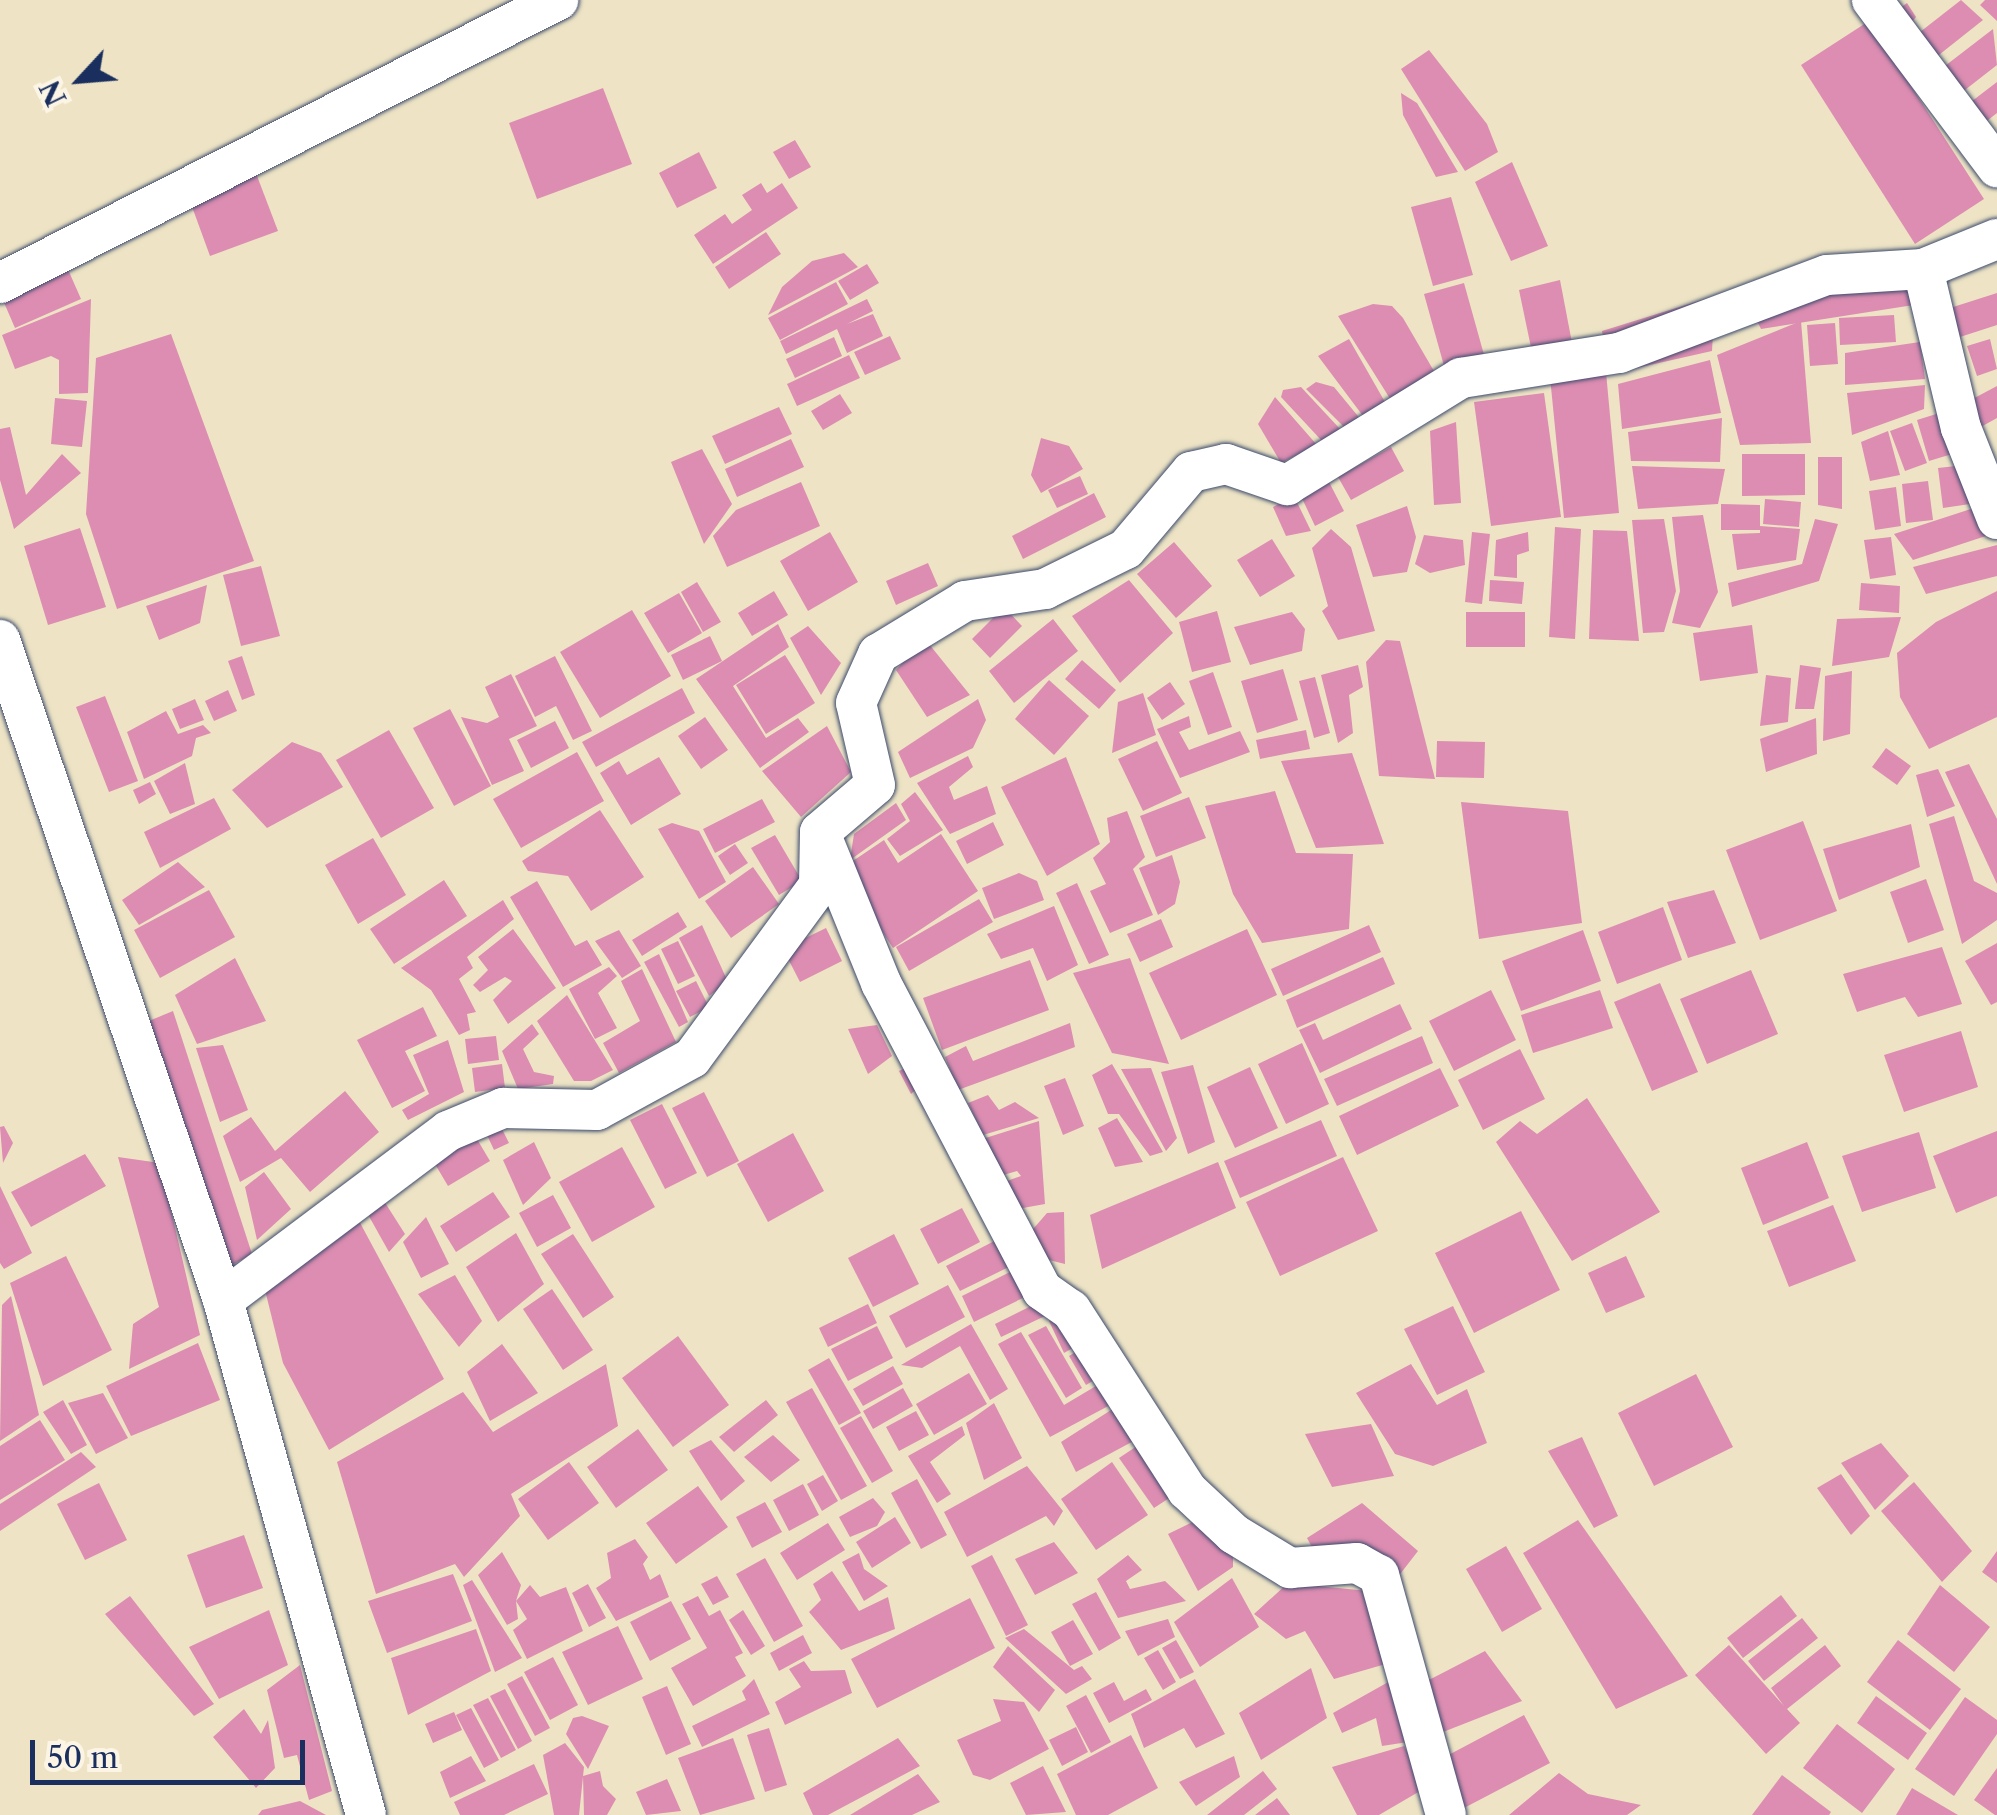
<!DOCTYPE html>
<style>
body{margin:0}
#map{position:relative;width:1997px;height:1815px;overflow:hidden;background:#eee4c5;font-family:"Libre Caslon Text",serif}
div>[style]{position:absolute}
.building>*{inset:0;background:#dd8db1}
.roads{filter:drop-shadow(0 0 2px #3b4a6d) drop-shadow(0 0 2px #3b4a6d)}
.minor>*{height:40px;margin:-20px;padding:0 20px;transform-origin:20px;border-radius:20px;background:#fff}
span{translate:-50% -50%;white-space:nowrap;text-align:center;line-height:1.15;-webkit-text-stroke:8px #fcf5e5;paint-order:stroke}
.north{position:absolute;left:30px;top:30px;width:100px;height:100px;-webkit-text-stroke:8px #fcf5e5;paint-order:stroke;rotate:244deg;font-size:28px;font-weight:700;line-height:40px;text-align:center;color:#1b2f5e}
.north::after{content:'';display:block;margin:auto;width:35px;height:45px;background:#1b2f5e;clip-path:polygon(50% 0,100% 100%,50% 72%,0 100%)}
.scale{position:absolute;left:30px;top:1740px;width:275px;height:45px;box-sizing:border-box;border:5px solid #1b2f5e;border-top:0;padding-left:12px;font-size:30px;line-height:35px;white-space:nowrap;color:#1b2f5e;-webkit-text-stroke:8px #fcf5e5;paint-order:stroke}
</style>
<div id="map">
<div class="building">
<i style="clip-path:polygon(1961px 0,1983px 20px,1925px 66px,1906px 43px)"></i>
<i style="clip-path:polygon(1985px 0,1997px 0,1997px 21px,1980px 5px)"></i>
<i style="clip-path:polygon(1907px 3px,1916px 17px,1899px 38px,1885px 19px)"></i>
<i style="clip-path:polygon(1869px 21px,1984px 199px,1915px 244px,1801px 65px)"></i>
<i style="clip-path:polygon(1993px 29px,1997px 65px,1947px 104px,1928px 79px)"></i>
<i style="clip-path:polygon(1429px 50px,1487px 124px,1498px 152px,1465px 171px,1401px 69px)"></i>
<i style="clip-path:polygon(1997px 82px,1997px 113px,1974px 131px,1959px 111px)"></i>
<i style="clip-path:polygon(603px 88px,632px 164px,537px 199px,509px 123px)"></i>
<i style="clip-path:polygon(1401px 93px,1417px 103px,1458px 172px,1436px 177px,1403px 115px)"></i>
<i style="clip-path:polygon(795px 140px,811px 167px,789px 179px,773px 152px)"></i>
<i style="clip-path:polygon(699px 152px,717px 188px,677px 208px,659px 173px)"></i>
<i style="clip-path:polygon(1512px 162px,1548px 246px,1511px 261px,1475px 182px)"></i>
<i style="clip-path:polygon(254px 168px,278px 231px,210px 256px,187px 193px)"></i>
<i style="clip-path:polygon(761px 183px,767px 193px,782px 183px,798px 208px,713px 264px,694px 235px,725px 214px,732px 224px,752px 210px,742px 195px)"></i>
<i style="clip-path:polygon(1451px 197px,1473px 275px,1433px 286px,1411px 207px)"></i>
<i style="clip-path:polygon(766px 232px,781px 254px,729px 289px,715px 267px)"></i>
<i style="clip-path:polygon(59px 249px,81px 299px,15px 328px,2px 298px)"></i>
<i style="clip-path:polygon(844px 253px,858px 267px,768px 315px,782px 287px,812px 261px)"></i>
<i style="clip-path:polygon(867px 264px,879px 283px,850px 300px,838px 281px)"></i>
<i style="clip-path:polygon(1918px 278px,1920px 304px,1761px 329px,1747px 300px)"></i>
<i style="clip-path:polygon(1560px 280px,1577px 369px,1537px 376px,1519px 290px)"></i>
<i style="clip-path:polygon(836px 282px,848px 304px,780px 340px,768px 318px)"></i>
<i style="clip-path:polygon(1464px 283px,1486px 362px,1446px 373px,1424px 294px)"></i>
<i style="clip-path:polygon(1997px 293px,1997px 325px,1960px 337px,1950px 308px)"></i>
<i style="clip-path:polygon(1715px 296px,1712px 351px,1610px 374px,1602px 331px)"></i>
<i style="clip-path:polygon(91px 299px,88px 393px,59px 394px,59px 360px,51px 356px,15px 369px,2px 335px)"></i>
<i style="clip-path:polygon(867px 299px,873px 311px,847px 324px,873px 314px,883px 336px,847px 353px,837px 329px,786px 354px,780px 341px)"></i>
<i style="clip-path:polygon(1373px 304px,1392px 306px,1403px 318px,1438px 378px,1394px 405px,1338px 316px)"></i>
<i style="clip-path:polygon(1894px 315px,1896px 342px,1840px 345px,1839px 318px)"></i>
<i style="clip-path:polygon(1801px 321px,1811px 443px,1740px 445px,1717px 355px)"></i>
<i style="clip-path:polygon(1835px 323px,1838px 364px,1810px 366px,1807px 325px)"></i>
<i style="clip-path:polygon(171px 334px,254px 561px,117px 609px,86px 514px,96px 358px)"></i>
<i style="clip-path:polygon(890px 336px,901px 359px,865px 375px,854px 352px)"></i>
<i style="clip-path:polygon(834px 337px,842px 356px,795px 378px,786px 359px)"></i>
<i style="clip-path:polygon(1349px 339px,1389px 409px,1366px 420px,1318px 356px)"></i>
<i style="clip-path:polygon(1990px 339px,1997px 369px,1977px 376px,1967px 346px)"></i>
<i style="clip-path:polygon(1920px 342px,1925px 379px,1845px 385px,1845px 353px)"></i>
<i style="clip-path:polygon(849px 355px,860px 378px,797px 406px,787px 384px)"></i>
<i style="clip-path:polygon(1710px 360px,1721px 413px,1622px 429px,1618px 384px)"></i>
<i style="clip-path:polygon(1606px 372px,1619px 513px,1564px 518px,1550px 377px)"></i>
<i style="clip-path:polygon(1316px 382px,1334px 387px,1362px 421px,1346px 429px,1306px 389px)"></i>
<i style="clip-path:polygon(1925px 385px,1924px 409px,1852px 435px,1847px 393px)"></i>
<i style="clip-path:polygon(1997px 386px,1997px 418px,1979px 428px,1965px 403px)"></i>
<i style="clip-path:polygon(1301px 387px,1341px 430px,1322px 441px,1281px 397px,1283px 390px)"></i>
<i style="clip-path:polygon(1544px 393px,1561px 517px,1491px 526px,1474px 402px)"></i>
<i style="clip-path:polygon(840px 394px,852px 413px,823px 430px,811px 411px)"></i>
<i style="clip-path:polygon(1275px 397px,1317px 445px,1281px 463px,1258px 424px)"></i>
<i style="clip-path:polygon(55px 398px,87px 401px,82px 447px,51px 444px)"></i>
<i style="clip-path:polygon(779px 407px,792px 434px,725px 464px,712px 436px)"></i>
<i style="clip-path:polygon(1949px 410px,1962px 451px,1929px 461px,1917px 420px)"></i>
<i style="clip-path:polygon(1722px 418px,1720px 462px,1631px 461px,1628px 432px)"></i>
<i style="clip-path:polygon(1456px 422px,1461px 503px,1434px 505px,1430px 431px)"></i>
<i style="clip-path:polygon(1912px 423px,1927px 463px,1905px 471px,1890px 431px)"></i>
<i style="clip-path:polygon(10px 427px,26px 495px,62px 454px,81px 473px,14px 529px,0 480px,0 429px)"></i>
<i style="clip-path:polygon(1888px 431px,1900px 475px,1870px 481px,1861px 442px)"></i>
<i style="clip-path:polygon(1041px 438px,1069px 446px,1083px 469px,1041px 493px,1031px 475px)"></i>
<i style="clip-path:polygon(791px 439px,804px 467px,737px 497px,725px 469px)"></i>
<i style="clip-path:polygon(1391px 447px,1404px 471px,1351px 500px,1338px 477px)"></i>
<i style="clip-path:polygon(702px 449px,732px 504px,704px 544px,671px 462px)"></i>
<i style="clip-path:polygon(1742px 454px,1805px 454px,1805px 495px,1742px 496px)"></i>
<i style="clip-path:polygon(1818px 457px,1842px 457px,1842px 509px,1818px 505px)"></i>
<i style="clip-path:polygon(1965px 465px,1970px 504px,1943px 508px,1938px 468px)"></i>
<i style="clip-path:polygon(1632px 466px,1725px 469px,1718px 504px,1638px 509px)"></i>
<i style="clip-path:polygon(1080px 476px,1088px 494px,1057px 508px,1048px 490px)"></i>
<i style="clip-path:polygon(1328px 480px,1344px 511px,1315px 526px,1300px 494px)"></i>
<i style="clip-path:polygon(1928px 481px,1933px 520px,1906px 523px,1902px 484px)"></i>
<i style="clip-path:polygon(801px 482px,820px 526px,727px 567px,713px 536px,736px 510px)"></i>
<i style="clip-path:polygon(1896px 487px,1901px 526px,1875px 530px,1869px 491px)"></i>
<i style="clip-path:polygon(1094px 493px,1106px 517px,1023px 559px,1012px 536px)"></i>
<i style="clip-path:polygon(1294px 496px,1311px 531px,1286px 536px,1273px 507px)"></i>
<i style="clip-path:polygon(1765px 499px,1801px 502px,1799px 527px,1763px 524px)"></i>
<i style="clip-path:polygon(1721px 504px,1760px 505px,1760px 530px,1721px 530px)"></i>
<i style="clip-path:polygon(1407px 506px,1416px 537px,1407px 572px,1373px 577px,1356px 525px)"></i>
<i style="clip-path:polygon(1980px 506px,1995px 533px,1913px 560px,1894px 534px)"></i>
<i style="clip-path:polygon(1703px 515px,1718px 592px,1700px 628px,1672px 623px,1680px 591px,1672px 517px)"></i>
<i style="clip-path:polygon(1664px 519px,1676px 591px,1664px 632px,1643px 633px,1632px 520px)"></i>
<i style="clip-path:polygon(1815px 519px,1838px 524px,1819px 581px,1732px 607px,1728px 583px,1802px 564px)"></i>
<i style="clip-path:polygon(1760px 526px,1800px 529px,1796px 560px,1737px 570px,1732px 534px,1760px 533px)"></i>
<i style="clip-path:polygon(1555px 527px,1581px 529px,1575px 639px,1549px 637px)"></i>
<i style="clip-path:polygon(80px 528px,106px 607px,48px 625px,24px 546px)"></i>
<i style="clip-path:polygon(1331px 529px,1351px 547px,1375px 631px,1338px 640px,1322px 611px,1328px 606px,1312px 548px)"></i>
<i style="clip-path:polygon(1593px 530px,1627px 531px,1639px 641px,1589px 639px)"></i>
<i style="clip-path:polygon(830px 532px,858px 582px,808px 611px,780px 561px)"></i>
<i style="clip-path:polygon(1472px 532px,1490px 534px,1482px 604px,1465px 602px)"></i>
<i style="clip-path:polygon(1528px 532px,1529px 551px,1517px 555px,1517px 578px,1494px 576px,1496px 540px)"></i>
<i style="clip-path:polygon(1424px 535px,1463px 540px,1465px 565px,1430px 573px,1415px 564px)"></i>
<i style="clip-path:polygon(1891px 537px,1896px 575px,1870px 579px,1864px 540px)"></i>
<i style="clip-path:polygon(1272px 539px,1295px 576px,1260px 597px,1237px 560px)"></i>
<i style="clip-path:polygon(1174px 542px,1212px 586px,1176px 618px,1137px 574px)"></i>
<i style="clip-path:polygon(1997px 545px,1997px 576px,1926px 594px,1913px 567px)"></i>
<i style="clip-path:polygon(928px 563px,938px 586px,896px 605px,886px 581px)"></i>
<i style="clip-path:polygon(261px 566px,280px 636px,241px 646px,223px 575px)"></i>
<i style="clip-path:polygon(1129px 580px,1173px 633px,1120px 683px,1072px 616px)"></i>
<i style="clip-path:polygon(1490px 580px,1524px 582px,1522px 604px,1489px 601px)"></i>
<i style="clip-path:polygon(697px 582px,721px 622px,703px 632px,681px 592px)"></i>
<i style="clip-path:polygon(1861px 583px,1900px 586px,1899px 613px,1859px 610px)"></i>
<i style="clip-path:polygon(207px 585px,200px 623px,159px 640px,146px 606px)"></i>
<i style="clip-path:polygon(774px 591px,788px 615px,752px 636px,738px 613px)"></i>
<i style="clip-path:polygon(1997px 591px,1997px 717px,1929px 749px,1900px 697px,1897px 653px,1936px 622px)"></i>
<i style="clip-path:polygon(679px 593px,702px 633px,668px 653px,644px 613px)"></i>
<i style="clip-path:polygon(1004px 607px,1022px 626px,990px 658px,972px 639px)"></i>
<i style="clip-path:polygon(632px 610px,671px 676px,600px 718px,560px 652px)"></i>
<i style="clip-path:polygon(1217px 611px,1231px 662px,1192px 672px,1179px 622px)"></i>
<i style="clip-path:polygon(1292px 612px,1305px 629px,1302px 651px,1250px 665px,1234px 627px)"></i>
<i style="clip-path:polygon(1466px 612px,1525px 612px,1525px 647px,1466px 647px)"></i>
<i style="clip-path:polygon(1901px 617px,1889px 657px,1832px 666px,1837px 619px)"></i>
<i style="clip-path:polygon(1053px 619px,1078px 651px,1014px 703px,989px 671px)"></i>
<i style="clip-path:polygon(778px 624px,789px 647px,733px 686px,766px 738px,798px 718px,809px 732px,760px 768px,696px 679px)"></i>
<i style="clip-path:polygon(1752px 625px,1758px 673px,1700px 681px,1693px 633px)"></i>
<i style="clip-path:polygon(808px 626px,841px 663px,821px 695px,790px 638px)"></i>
<i style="clip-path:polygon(710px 636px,722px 661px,683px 680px,671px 655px)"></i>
<i style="clip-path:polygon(925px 639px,970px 695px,927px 717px,896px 670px)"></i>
<i style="clip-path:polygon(1386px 640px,1400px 641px,1435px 779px,1379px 776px,1366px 662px)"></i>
<i style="clip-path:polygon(785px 655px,815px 703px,766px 734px,736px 685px)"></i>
<i style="clip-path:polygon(242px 656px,255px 695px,242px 700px,228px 661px)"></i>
<i style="clip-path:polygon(555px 656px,592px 731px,573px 740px,556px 706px,535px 717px,515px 676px)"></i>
<i style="clip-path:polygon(1082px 660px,1116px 690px,1099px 709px,1065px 679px)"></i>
<i style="clip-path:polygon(1358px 665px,1363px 687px,1349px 695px,1353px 733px,1338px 743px,1321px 675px)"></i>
<i style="clip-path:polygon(1800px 665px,1821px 668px,1814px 709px,1795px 709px)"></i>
<i style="clip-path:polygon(1283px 669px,1298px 720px,1257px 733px,1241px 681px)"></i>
<i style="clip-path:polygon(1852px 671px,1850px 734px,1823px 741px,1825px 676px)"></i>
<i style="clip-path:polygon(1213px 672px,1232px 727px,1208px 735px,1189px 681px)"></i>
<i style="clip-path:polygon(511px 674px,537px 726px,509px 739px,524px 771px,492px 785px,461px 717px,487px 723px,499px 717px,485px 687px)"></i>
<i style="clip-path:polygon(1766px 675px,1791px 678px,1788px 722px,1760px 726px)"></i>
<i style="clip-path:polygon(1315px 677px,1330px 733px,1314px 738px,1299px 681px)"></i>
<i style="clip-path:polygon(1049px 680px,1089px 716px,1054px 755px,1015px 719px)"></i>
<i style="clip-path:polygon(1170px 682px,1185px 704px,1162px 720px,1147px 698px)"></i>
<i style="clip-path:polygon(682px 688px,695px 713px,596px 767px,582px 742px)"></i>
<i style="clip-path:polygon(228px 690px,237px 711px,214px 721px,205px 701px)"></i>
<i style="clip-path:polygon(1143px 693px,1156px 735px,1112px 753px,1118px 702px)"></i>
<i style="clip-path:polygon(105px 696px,138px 781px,109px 792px,76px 707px)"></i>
<i style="clip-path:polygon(195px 699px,204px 720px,180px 729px,172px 709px)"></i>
<i style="clip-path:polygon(978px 699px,986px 720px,973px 748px,910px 778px,898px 752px)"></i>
<i style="clip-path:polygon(450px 709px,491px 786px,454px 806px,413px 728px)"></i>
<i style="clip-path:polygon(166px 711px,178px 734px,203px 725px,211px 733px,196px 738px,192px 756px,144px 779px,127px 732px)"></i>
<i style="clip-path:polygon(1189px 716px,1191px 727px,1179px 732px,1189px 750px,1240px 731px,1250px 752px,1180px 778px,1157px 729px)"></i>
<i style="clip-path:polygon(705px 717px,728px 750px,701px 769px,678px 736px)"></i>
<i style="clip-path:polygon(1816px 718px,1817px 754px,1766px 772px,1760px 739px)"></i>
<i style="clip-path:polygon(555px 721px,569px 748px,531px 768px,517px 740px)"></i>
<i style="clip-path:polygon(827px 726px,851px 772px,801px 817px,762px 771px)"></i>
<i style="clip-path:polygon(389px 730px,434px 808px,381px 838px,336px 760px)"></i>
<i style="clip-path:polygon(1306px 730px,1310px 749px,1260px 759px,1256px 740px)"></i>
<i style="clip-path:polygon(1157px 741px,1182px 793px,1143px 811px,1118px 759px)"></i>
<i style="clip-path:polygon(1437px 741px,1485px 742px,1484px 778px,1436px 777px)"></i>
<i style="clip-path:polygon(292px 742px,321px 753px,343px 787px,267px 828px,232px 790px)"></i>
<i style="clip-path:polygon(1886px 748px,1911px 766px,1897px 785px,1872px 767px)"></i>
<i style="clip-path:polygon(577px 752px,604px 801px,521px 848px,493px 799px)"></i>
<i style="clip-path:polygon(1352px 753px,1384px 844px,1316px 848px,1281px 761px)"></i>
<i style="clip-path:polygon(968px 756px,973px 767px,949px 787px,954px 800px,987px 786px,996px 814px,950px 834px,917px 783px)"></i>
<i style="clip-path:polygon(659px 757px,681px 794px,631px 825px,600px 773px,619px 761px,627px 775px)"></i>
<i style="clip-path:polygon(1066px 757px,1100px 844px,1047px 876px,1001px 787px)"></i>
<i style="clip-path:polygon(185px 763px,195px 804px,170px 814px,154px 781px)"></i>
<i style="clip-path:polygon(1969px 764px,1997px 819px,1997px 884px,1945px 772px)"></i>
<i style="clip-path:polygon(1938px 769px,1955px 806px,1927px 817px,1916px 775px)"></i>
<i style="clip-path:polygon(150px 782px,156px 794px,139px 804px,133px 790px)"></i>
<i style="clip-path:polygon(1275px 791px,1296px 853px,1353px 854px,1349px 929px,1262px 943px,1233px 894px,1205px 806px)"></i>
<i style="clip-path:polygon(915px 792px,943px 830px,900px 856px,887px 839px,910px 821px,901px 804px)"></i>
<i style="clip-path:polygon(1189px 797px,1206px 838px,1156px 857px,1140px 816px)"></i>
<i style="clip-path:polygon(214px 798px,231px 829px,160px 868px,144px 832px)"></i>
<i style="clip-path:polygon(762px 799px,775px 822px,715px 853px,703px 829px)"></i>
<i style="clip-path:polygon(1461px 802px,1568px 811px,1582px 923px,1479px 939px)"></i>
<i style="clip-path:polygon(896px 803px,906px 820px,850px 860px,854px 834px)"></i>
<i style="clip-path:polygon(600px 810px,644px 877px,591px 911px,568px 876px,528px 871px,522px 861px)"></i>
<i style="clip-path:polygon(1127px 811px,1145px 857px,1133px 869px,1153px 915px,1110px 933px,1090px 891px,1106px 884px,1093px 858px,1110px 842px,1107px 818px)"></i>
<i style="clip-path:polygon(1954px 816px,1974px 881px,1997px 893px,1997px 920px,1962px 944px,1929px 824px)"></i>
<i style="clip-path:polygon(1803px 821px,1837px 911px,1760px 940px,1726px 850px)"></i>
<i style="clip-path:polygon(993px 822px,1004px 845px,967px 864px,956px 841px)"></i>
<i style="clip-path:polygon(672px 823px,699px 831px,726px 882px,699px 899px,658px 829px)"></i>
<i style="clip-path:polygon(1911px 824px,1920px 867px,1839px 900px,1823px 849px)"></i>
<i style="clip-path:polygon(941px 834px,978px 891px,893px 948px,841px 869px,884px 840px,898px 863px)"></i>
<i style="clip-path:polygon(775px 835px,802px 881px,779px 895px,751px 848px)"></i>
<i style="clip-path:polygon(373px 838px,406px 895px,358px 924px,325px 865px)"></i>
<i style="clip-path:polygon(735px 844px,748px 863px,730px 875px,718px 856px)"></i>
<i style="clip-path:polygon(1172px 855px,1180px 882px,1175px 904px,1158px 915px,1139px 868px)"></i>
<i style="clip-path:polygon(178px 862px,205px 887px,139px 925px,122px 900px)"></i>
<i style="clip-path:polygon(753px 867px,779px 904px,731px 938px,705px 901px)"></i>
<i style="clip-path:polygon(1019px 873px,1037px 881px,1044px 900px,994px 919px,982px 888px)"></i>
<i style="clip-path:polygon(1926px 879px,1944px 930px,1908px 943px,1890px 892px)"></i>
<i style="clip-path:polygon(444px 880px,467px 916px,394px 964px,370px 929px)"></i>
<i style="clip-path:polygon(537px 881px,575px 946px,587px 940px,602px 965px,563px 987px,510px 897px)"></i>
<i style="clip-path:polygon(1077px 883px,1109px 955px,1089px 964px,1056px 893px)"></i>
<i style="clip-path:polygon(209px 890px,235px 937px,160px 978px,134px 930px)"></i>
<i style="clip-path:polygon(1714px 890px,1736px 943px,1688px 958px,1667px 902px)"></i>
<i style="clip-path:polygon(979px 899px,993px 922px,909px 971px,896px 947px)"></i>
<i style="clip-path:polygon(503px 900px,514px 919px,467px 957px,473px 968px,459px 979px,476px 1012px,467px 1014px,470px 1030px,459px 1035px,431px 990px,401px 968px)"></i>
<i style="clip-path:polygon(1054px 906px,1078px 965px,1047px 981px,1033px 948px,1001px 959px,987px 934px)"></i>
<i style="clip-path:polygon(1663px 907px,1682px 960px,1617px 984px,1598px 932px)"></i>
<i style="clip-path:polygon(678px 912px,687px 927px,642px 956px,632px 940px)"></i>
<i style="clip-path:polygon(1161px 919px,1173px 947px,1140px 962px,1127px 934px)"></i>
<i style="clip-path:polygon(702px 925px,728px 982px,709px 996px,679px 938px)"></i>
<i style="clip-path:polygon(1369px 925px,1381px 952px,1283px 996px,1271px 969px)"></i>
<i style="clip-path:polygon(826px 928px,842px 961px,800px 982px,783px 949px)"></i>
<i style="clip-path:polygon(513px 929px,556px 988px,508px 1024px,493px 1000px,512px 981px,505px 977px,480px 992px,473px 985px,488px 970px,478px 957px)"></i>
<i style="clip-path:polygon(1247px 929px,1277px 995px,1181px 1040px,1149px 973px)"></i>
<i style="clip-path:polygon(619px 930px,641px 966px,622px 978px,595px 941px)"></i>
<i style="clip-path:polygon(1583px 930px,1601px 981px,1521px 1011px,1502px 961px)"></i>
<i style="clip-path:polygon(678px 941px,695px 976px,678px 984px,661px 949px)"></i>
<i style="clip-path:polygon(1997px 943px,1997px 1002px,1991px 1005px,1965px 961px)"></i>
<i style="clip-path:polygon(1942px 947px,1962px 1004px,1918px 1017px,1905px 997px,1857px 1012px,1843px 974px)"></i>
<i style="clip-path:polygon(659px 954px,688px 1022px,679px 1027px,644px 962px)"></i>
<i style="clip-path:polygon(1383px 957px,1395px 984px,1297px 1028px,1286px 1000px)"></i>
<i style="clip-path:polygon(235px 958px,266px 1021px,197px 1044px,175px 995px)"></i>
<i style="clip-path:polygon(1130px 958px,1169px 1064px,1112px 1053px,1073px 973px)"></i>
<i style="clip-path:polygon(1030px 960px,1049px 1010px,942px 1050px,923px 998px)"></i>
<i style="clip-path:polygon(609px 967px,617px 976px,598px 993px,617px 1028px,595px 1039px,569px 989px)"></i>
<i style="clip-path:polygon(642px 969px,676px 1042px,619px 1073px,603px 1043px,640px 1021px,621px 981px)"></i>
<i style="clip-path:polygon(1751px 970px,1778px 1034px,1707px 1064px,1680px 999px)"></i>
<i style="clip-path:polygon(696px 981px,709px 1007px,690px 1017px,676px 991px)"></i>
<i style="clip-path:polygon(1660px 983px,1698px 1072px,1652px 1091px,1614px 1002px)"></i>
<i style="clip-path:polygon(1491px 990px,1516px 1040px,1454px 1071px,1429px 1021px)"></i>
<i style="clip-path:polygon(1600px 990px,1613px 1028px,1533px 1053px,1521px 1015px)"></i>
<i style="clip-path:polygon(567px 995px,613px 1070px,591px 1081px,574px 1081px,537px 1021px)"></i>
<i style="clip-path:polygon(1400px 1004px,1412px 1029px,1320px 1073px,1299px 1030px,1315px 1023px,1323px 1040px)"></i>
<i style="clip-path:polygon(423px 1007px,437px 1036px,405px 1051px,425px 1091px,392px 1108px,357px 1040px)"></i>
<i style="clip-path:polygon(173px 1011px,252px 1254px,221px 1271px,144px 1023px)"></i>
<i style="clip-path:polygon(1070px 1023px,1075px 1047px,958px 1090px,945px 1057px,966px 1046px,973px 1061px)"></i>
<i style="clip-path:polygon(532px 1024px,539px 1034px,523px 1049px,534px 1072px,554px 1076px,553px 1084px,518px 1089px,502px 1051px)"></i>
<i style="clip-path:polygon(877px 1025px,892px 1056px,868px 1074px,848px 1029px)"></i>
<i style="clip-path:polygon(1961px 1031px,1978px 1087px,1904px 1112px,1884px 1055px)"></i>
<i style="clip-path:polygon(496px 1036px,499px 1060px,468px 1064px,465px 1039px)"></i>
<i style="clip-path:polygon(1422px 1036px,1433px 1063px,1337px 1106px,1324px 1079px)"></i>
<i style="clip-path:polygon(448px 1040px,464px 1092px,408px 1120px,402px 1110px,429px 1094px,413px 1055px)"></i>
<i style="clip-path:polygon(1302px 1043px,1329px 1104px,1286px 1124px,1258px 1064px)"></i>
<i style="clip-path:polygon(223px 1045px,248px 1110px,220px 1122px,196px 1048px)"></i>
<i style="clip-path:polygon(1520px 1049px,1545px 1099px,1483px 1130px,1458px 1080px)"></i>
<i style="clip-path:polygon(917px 1062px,919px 1087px,911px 1094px,899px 1071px)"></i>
<i style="clip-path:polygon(502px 1064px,505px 1088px,475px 1092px,472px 1068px)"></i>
<i style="clip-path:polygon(1112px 1064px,1163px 1152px,1150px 1156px,1119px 1114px,1108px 1114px,1092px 1075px)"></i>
<i style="clip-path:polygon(1193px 1065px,1215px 1142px,1188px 1154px,1161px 1072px)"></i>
<i style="clip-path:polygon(1250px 1067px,1278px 1128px,1235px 1148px,1207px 1087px)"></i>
<i style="clip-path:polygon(1151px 1068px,1177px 1138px,1166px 1151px,1121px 1069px)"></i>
<i style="clip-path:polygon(1440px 1068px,1459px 1106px,1357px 1155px,1339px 1116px)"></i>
<i style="clip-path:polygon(1065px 1078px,1084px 1126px,1063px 1135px,1044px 1086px)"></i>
<i style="clip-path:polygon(345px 1091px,379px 1132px,310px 1192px,281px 1158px,240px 1182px,223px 1136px,251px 1117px,275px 1151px)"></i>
<i style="clip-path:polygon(704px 1092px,739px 1161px,707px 1177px,672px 1108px)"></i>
<i style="clip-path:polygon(988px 1095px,999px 1110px,1015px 1102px,1039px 1118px,983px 1135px,968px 1103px)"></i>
<i style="clip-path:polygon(1587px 1098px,1660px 1212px,1572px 1261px,1496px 1142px,1520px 1121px,1537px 1134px)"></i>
<i style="clip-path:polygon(662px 1104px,697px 1173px,665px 1189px,630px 1120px)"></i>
<i style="clip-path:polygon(1117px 1118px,1143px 1162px,1115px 1167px,1098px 1128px)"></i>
<i style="clip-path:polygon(1321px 1120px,1337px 1156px,1240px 1198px,1224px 1161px)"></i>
<i style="clip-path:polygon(1039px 1121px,1045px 1204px,1007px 1211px,993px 1186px,1021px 1176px,1017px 1171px,990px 1179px,976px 1141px)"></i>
<i style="clip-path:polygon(4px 1126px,13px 1143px,3px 1163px,0 1127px)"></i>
<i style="clip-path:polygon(502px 1129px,509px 1143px,494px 1150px,487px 1135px)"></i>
<i style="clip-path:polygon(1997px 1131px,1997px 1196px,1956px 1213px,1933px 1156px)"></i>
<i style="clip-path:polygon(1919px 1132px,1936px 1188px,1862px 1212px,1842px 1156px)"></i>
<i style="clip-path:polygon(793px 1133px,824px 1191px,768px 1222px,737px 1164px)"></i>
<i style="clip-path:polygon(474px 1134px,490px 1161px,448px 1186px,432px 1159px)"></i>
<i style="clip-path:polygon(534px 1142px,551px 1178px,523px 1205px,503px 1160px)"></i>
<i style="clip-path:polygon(1807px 1142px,1829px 1198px,1763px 1225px,1741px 1168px)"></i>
<i style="clip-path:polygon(622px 1147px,655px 1207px,592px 1242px,559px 1182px)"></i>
<i style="clip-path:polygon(85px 1154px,106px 1186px,31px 1227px,11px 1192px)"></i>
<i style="clip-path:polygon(118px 1157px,160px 1163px,200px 1335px,129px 1369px,133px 1324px,159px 1307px)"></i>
<i style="clip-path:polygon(1343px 1157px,1378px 1231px,1280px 1276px,1246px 1202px)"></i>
<i style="clip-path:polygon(1218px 1162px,1236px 1208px,1102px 1269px,1090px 1215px)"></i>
<i style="clip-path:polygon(264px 1172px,291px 1209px,257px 1240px,245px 1187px)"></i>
<i style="clip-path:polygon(0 1186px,32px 1253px,4px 1269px,0 1263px)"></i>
<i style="clip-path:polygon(493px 1192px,510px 1217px,456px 1252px,440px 1226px)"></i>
<i style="clip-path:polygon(553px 1195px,571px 1228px,537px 1247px,519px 1213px)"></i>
<i style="clip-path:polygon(384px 1201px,405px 1234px,389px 1252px,366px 1211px)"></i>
<i style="clip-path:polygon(1833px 1205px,1856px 1261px,1789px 1287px,1767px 1231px)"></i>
<i style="clip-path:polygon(962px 1208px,980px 1242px,938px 1264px,920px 1229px)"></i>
<i style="clip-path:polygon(1521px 1211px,1560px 1290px,1474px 1333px,1435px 1253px)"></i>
<i style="clip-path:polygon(1064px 1212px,1065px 1264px,1037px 1257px,1027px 1236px,1047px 1213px)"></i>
<i style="clip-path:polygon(426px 1217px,449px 1264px,421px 1278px,403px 1242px)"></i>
<i style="clip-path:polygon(358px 1219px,444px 1379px,329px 1450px,283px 1363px,265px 1290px)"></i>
<i style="clip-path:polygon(516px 1233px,544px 1284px,498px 1322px,466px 1267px)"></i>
<i style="clip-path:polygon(573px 1234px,614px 1297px,583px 1318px,541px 1254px)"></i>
<i style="clip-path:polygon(894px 1234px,919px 1284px,873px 1307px,848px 1258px)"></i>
<i style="clip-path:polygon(1006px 1235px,1019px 1262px,960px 1291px,946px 1266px)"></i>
<i style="clip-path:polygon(66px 1256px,112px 1350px,43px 1386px,10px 1283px)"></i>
<i style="clip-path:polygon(1626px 1256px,1645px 1297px,1606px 1313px,1588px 1273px)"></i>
<i style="clip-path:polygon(1018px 1268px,1031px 1294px,974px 1322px,962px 1296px)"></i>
<i style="clip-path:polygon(455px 1275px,482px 1321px,459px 1347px,418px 1294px)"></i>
<i style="clip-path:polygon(948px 1285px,965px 1317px,906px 1348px,889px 1316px)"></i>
<i style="clip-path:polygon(552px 1289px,593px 1350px,563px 1370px,523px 1309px)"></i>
<i style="clip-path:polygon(11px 1296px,39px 1415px,0 1441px,2px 1305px)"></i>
<i style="clip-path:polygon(1045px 1299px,1062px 1308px,1001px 1337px,995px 1324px)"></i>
<i style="clip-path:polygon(868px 1304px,877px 1323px,828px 1347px,819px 1328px)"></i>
<i style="clip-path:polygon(1453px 1306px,1485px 1372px,1437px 1395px,1404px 1329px)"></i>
<i style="clip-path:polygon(1066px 1310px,1087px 1340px,1064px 1353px,1049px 1321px)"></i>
<i style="clip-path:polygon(971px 1324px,1008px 1389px,990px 1400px,960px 1346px,922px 1368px,901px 1365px)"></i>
<i style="clip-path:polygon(877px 1326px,893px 1358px,848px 1381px,831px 1349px)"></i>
<i style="clip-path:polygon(1046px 1326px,1082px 1388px,1066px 1398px,1028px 1335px)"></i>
<i style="clip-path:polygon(1021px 1332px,1064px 1405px,1101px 1383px,1114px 1403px,1050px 1437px,998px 1344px)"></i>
<i style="clip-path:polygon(678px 1336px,729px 1405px,673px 1447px,622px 1378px)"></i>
<i style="clip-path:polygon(198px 1343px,220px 1400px,131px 1436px,106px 1386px)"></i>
<i style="clip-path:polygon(502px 1344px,538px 1393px,490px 1421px,467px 1372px)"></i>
<i style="clip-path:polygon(1089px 1344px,1106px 1373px,1086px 1385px,1069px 1356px)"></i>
<i style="clip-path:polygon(829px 1358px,861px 1413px,839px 1425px,808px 1370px)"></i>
<i style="clip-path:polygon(606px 1364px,618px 1426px,511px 1494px,520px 1516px,464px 1577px,455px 1564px,376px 1594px,337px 1462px,463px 1392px,493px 1432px)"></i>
<i style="clip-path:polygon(1411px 1364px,1437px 1405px,1467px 1389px,1487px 1443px,1433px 1466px,1395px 1454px,1356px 1393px)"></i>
<i style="clip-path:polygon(893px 1366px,903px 1384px,863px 1406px,853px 1389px)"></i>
<i style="clip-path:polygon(969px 1373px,987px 1404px,934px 1435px,916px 1404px)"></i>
<i style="clip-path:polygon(1696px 1374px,1733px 1447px,1654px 1486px,1618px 1413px)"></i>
<i style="clip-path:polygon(812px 1388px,867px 1486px,841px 1500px,786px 1402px)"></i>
<i style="clip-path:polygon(903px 1388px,913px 1406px,873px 1429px,863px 1411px)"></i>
<i style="clip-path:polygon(103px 1393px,128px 1438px,96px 1454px,68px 1403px)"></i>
<i style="clip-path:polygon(63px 1400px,87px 1445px,71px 1454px,43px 1412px)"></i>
<i style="clip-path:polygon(766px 1400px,778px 1415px,734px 1452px,719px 1437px)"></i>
<i style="clip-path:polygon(994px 1403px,1022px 1458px,984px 1480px,966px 1423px)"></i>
<i style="clip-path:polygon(1122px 1403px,1141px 1437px,1076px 1472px,1061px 1442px)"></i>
<i style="clip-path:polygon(916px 1411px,929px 1435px,899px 1451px,886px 1427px)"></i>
<i style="clip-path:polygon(861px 1416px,893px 1471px,872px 1483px,840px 1428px)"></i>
<i style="clip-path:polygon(40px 1420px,65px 1460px,0 1500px,0 1446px)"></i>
<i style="clip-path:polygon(1371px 1424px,1394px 1476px,1332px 1487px,1305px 1434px)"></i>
<i style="clip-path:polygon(962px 1426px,965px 1435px,930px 1462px,951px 1494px,937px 1503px,908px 1456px)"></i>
<i style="clip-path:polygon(638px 1429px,668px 1470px,616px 1508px,587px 1467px)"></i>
<i style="clip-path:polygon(773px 1435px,800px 1460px,771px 1482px,744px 1457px)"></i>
<i style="clip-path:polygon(1582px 1437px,1618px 1516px,1594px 1528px,1548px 1451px)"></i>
<i style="clip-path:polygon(711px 1440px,745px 1481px,721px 1501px,689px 1451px)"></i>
<i style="clip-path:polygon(1146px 1440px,1180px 1491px,1154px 1508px,1119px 1458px)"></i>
<i style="clip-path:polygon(1881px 1443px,1909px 1476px,1875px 1510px,1841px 1463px)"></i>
<i style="clip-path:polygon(81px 1452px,96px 1467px,0 1531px,0 1504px)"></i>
<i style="clip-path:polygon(569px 1462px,599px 1503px,548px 1540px,518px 1499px)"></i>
<i style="clip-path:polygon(1112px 1462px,1148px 1515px,1096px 1550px,1061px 1499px)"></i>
<i style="clip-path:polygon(1027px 1466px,1063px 1511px,1054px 1526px,1046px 1516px,967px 1557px,944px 1512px)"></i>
<i style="clip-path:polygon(1841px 1474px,1870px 1516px,1851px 1535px,1817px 1488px)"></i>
<i style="clip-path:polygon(823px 1475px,838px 1501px,822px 1511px,807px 1484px)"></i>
<i style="clip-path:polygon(917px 1479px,947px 1535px,921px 1549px,891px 1493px)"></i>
<i style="clip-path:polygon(1914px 1482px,1972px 1551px,1942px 1582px,1881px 1511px)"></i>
<i style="clip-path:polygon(99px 1483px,127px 1540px,85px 1560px,57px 1504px)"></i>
<i style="clip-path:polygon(803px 1484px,819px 1515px,789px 1531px,773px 1500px)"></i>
<i style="clip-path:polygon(698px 1486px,728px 1527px,676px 1564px,646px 1523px)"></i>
<i style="clip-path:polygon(873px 1498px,885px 1512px,877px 1526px,850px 1537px,839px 1517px)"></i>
<i style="clip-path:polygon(765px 1502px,782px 1532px,752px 1548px,736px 1517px)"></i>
<i style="clip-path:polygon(1362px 1503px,1418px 1551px,1394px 1582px,1327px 1575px,1307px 1538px)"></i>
<i style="clip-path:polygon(895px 1517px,911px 1543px,872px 1568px,856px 1542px)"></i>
<i style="clip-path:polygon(1203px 1517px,1233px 1539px,1233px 1567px,1198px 1591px,1168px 1534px)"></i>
<i style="clip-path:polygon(1578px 1520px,1688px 1676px,1616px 1709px,1523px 1553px)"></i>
<i style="clip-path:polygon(828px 1523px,845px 1550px,797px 1580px,780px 1553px)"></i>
<i style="clip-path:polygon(244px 1535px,263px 1588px,206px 1608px,187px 1555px)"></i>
<i style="clip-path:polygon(635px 1539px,648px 1557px,643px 1564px,650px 1580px,660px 1574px,669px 1597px,616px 1621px,596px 1588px,611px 1578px,607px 1553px)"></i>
<i style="clip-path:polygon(1054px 1542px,1078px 1573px,1035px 1595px,1015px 1559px)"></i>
<i style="clip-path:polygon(1506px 1546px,1542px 1609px,1502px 1632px,1466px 1569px)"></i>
<i style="clip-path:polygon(1997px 1551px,1997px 1583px,1982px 1572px)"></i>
<i style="clip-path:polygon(502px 1552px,521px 1585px,516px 1601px,530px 1585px,540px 1597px,566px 1587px,583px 1631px,527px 1659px,513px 1630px,527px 1619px,516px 1601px,518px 1619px,507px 1625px,478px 1575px)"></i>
<i style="clip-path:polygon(859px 1553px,864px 1569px,888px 1586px,864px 1601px,842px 1562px)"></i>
<i style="clip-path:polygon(992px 1555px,1028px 1625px,1006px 1636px,971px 1566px)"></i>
<i style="clip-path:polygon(1128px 1555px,1142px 1570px,1126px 1581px,1130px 1589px,1165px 1581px,1186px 1601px,1118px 1618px,1097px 1579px)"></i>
<i style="clip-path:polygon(765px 1558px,803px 1626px,774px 1642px,736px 1574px)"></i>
<i style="clip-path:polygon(832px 1571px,859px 1611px,888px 1597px,895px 1629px,841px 1650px,809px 1612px,821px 1600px,813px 1584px)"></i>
<i style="clip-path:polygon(453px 1574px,472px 1621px,387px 1653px,368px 1601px)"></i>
<i style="clip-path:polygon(717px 1576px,729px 1597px,713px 1605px,701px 1584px)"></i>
<i style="clip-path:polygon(1232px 1578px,1259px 1627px,1200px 1667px,1174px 1622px)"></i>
<i style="clip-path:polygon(472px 1580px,522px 1658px,495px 1672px,463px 1585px)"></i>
<i style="clip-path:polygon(1288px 1583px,1368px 1591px,1396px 1661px,1334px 1679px,1305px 1631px,1286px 1639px,1254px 1614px)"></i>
<i style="clip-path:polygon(588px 1584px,606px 1618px,589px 1627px,572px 1593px)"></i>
<i style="clip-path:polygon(1940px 1585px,1990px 1627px,1954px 1672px,1907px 1634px)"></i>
<i style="clip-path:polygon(1096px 1592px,1121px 1638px,1099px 1651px,1072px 1604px)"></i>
<i style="clip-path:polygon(1781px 1595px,1797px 1616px,1743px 1658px,1727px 1638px)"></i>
<i style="clip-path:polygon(130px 1596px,214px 1704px,194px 1716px,105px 1614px)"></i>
<i style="clip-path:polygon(698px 1596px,709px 1616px,720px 1610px,743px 1653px,735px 1657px,746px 1676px,693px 1706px,671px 1668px,707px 1648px,682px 1604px)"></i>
<i style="clip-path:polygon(970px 1598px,995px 1648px,877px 1708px,851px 1659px)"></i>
<i style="clip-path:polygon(671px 1601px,691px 1639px,650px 1661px,630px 1622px)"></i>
<i style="clip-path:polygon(269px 1610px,288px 1665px,219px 1699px,189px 1647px)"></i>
<i style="clip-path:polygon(743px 1610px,765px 1646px,751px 1655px,729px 1620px)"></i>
<i style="clip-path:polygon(1802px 1618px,1818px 1638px,1764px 1681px,1748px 1661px)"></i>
<i style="clip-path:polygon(1168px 1619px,1175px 1637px,1138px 1656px,1125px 1631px)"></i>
<i style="clip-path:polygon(1073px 1620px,1093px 1654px,1070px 1666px,1051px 1632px)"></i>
<i style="clip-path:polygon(618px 1626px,643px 1679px,588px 1705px,562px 1652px)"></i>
<i style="clip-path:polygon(476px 1629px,491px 1671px,408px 1715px,391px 1658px)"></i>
<i style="clip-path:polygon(1024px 1629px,1074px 1670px,1082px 1666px,1092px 1679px,1066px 1694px,1005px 1638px)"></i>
<i style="clip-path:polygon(803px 1635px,812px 1653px,779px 1671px,770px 1653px)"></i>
<i style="clip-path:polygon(1176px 1640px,1194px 1672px,1180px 1679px,1162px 1648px)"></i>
<i style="clip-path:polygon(1898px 1640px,1961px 1689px,1930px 1730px,1867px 1682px)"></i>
<i style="clip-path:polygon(1729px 1645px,1784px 1706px,1771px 1688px,1825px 1645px,1841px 1666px,1787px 1709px,1800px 1723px,1766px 1754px,1695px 1675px)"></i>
<i style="clip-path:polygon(1008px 1646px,1055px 1690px,1039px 1712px,993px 1667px)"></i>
<i style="clip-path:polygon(1158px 1650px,1176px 1682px,1163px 1690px,1144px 1658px)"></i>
<i style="clip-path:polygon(1485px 1651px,1522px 1701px,1438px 1734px,1425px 1682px)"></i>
<i style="clip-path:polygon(553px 1657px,578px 1705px,550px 1720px,524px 1672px)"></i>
<i style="clip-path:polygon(804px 1661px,811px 1671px,845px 1670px,852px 1693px,785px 1725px,775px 1702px,801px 1687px,789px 1669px)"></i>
<i style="clip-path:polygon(300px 1665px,332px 1791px,309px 1800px,297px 1755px,284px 1758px,267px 1690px)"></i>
<i style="clip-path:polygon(1311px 1668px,1327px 1718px,1261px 1760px,1239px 1713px)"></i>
<i style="clip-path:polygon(522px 1676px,550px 1728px,535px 1736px,507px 1684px)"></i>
<i style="clip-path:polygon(1399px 1676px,1408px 1742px,1382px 1746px,1376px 1718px,1342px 1733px,1333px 1713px)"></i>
<i style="clip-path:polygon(754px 1679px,770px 1714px,702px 1747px,692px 1726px,746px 1700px,742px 1691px)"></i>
<i style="clip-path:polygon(1195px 1679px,1225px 1734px,1196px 1748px,1184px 1728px,1144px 1748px,1131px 1714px)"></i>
<i style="clip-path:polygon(1114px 1682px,1124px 1701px,1146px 1689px,1152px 1700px,1109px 1723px,1093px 1693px)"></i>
<i style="clip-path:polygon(667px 1686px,691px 1744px,666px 1755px,642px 1697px)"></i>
<i style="clip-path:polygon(505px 1689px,532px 1741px,518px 1749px,490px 1696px)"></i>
<i style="clip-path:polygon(1086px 1695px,1111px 1742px,1091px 1753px,1066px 1706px)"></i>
<i style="clip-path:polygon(1876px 1696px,1927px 1733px,1908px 1760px,1857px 1723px)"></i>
<i style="clip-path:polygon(1965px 1697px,1997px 1720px,1997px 1734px,1954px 1796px,1915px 1769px)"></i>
<i style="clip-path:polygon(488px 1698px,516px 1750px,501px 1758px,473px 1705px)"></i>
<i style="clip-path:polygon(993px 1699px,1024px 1702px,1049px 1749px,990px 1780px,973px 1775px,957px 1740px,1001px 1721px)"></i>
<i style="clip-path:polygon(471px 1708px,499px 1760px,484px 1768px,456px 1715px)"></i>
<i style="clip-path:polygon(244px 1709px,261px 1734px,268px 1720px,275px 1768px,256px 1788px,213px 1737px)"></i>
<i style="clip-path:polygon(454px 1712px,462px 1730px,433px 1743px,425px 1724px)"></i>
<i style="clip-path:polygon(1524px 1715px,1550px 1763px,1464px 1808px,1439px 1760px)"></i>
<i style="clip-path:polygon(582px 1716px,609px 1726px,588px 1769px,566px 1734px,573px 1718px)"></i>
<i style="clip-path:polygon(1837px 1724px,1895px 1769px,1862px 1813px,1803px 1768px)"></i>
<i style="clip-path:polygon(1076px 1727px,1088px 1752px,1062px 1766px,1049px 1740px)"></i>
<i style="clip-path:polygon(769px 1728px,787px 1785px,765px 1792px,747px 1735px)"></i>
<i style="clip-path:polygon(1131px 1735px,1158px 1788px,1108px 1815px,1076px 1815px,1057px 1774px)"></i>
<i style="clip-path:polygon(733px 1738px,755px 1799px,700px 1815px,678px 1758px)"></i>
<i style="clip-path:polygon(898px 1738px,920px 1766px,828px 1815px,813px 1815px,803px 1793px)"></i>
<i style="clip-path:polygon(565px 1743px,584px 1767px,579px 1815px,554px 1815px,543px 1755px)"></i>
<i style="clip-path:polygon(1404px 1746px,1427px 1787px,1379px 1815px,1357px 1815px,1332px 1767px)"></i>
<i style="clip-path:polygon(471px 1756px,486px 1781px,450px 1798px,440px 1772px)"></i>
<i style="clip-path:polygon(1234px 1756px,1240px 1777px,1196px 1806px,1179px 1782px)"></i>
<i style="clip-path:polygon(534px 1764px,548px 1794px,504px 1815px,460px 1815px,454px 1802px)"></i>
<i style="clip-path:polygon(1043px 1766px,1066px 1812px,1026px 1815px,1010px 1783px)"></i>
<i style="clip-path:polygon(1997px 1768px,1997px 1815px,1995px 1815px,1974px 1800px)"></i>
<i style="clip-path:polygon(600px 1771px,603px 1786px,616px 1799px,607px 1815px,584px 1815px,583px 1776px)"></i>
<i style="clip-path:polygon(1263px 1771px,1277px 1789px,1244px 1815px,1207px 1815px)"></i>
<i style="clip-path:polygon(1559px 1773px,1588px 1794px,1641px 1805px,1627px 1815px,1509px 1815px)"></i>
<i style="clip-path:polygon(918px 1774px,940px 1802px,912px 1815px,850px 1815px)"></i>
<i style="clip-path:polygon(1782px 1775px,1831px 1812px,1829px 1815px,1752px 1815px)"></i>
<i style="clip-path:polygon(667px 1779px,681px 1811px,646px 1815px,636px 1792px)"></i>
<i style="clip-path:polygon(1912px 1788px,1958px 1815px,1896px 1815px)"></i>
<i style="clip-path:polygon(1277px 1798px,1290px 1815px,1255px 1815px)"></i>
<i style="clip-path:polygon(300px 1801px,326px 1815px,258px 1815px,262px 1810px)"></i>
</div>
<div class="roads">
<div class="minor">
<i style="left:1872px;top:0;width:209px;rotate:53.2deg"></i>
<i style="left:1923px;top:269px;width:163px;rotate:76.6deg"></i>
<i style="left:1961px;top:428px;width:98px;rotate:68.4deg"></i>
<i style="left:0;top:283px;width:626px;rotate:-26.89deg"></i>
<i style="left:0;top:640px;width:697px;rotate:71.33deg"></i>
<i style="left:223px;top:1300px;width:534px;rotate:74.48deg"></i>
<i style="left:825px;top:845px;width:149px;rotate:67.9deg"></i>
<i style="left:881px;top:983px;width:347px;rotate:62.3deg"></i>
<i style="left:1042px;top:1290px;width:35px;rotate:35deg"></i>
<i style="left:1071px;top:1310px;width:214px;rotate:57.2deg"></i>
<i style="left:1187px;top:1490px;width:64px;rotate:43.1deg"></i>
<i style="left:1234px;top:1534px;width:66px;rotate:31.3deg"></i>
<i style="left:1290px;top:1568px;width:67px;rotate:-4.3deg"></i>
<i style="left:1357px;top:1563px;width:25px;rotate:29deg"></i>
<i style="left:1379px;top:1575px;width:249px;rotate:74.4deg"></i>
<i style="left:223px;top:1300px;width:281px;rotate:-36.9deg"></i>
<i style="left:448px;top:1131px;width:60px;rotate:-22.7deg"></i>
<i style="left:503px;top:1108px;width:94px;rotate:1.2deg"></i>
<i style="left:597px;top:1110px;width:108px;rotate:-28.7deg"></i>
<i style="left:692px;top:1058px;width:215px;rotate:-53.7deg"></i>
<i style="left:819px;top:885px;width:53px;rotate:-88.9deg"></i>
<i style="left:820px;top:832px;width:72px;rotate:-40.5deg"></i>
<i style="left:875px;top:785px;width:84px;rotate:-103deg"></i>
<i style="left:856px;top:703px;width:54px;rotate:-65.8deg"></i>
<i style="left:878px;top:654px;width:102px;rotate:-31.3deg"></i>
<i style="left:965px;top:601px;width:81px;rotate:-8.5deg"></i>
<i style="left:1045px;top:589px;width:90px;rotate:-26.3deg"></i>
<i style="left:1126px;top:549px;width:101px;rotate:-49.8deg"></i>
<i style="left:1191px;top:472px;width:36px;rotate:-13deg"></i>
<i style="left:1226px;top:464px;width:65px;rotate:19deg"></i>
<i style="left:1287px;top:485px;width:204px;rotate:-31.6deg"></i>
<i style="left:1461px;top:378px;width:160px;rotate:-9deg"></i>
<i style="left:1619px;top:353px;width:222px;rotate:-20.6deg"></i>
<i style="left:1827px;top:275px;width:96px;rotate:-3.6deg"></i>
<i style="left:1923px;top:269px;width:80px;rotate:-22.1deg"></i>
</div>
</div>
<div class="north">N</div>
<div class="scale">50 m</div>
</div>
